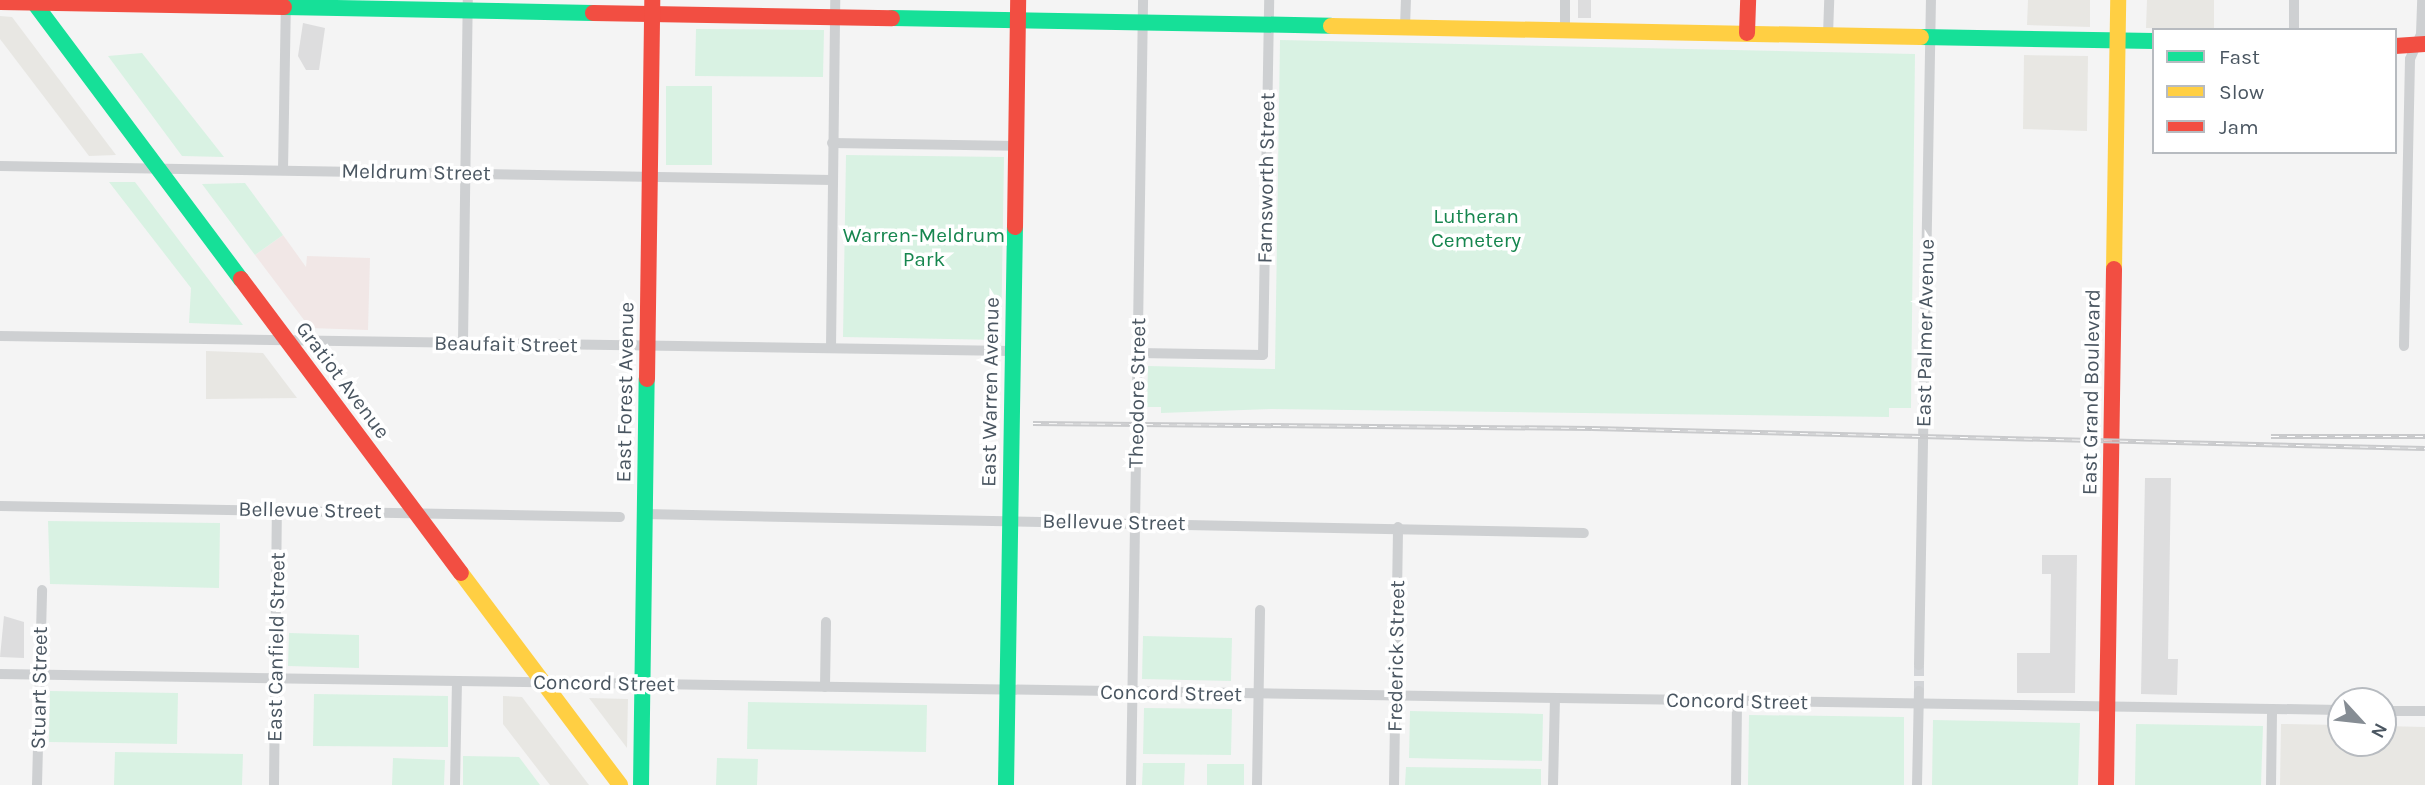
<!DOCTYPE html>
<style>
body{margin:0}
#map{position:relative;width:2425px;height:785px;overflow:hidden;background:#f4f4f4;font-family:Karla,sans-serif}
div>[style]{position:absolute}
.commercial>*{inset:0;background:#e8e7e3}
.medical>*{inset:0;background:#f1e7e6}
.green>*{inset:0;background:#d9f2e3}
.building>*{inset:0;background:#ddddde}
.street-tunnel>*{height:10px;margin-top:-5px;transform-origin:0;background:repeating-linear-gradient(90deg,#d2d4d7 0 10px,transparent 0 15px)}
.street>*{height:10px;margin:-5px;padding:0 5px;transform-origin:5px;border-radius:5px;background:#ced0d2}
.fast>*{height:16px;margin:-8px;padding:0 8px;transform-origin:8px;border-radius:8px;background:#16e098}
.slow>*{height:16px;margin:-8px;padding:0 8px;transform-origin:8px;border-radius:8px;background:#ffcf43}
.jam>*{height:16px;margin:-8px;padding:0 8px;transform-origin:8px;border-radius:8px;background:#f24e42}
.rail>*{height:5px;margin-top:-2.5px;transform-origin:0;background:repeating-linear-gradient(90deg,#fff 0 8px,#c9cacc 0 16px);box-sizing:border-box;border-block:2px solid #c9cacc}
span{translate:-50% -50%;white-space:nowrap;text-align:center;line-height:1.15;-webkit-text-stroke:7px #fff;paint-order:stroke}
.street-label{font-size:21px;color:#4a5661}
.park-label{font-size:21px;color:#17864f}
.legend{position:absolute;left:2152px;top:28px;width:245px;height:126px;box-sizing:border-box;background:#fff;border:2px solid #b7bbc0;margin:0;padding:9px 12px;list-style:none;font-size:21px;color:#4a5661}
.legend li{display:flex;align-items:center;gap:14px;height:35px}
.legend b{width:35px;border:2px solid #b7bbc0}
.north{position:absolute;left:2327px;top:687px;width:70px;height:70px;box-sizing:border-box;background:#fff;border:2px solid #b7bbc0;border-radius:50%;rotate:117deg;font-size:19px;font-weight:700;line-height:28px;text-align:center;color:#4a5661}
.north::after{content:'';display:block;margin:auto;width:24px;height:32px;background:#868d94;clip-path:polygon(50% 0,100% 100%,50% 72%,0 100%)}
</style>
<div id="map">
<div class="commercial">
<i style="clip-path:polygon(2028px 0,2090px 0,2090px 27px,2027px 25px)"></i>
<i style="clip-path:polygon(2147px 0,2214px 0,2214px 29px,2146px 28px)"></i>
<i style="clip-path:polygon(0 16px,12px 17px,116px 155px,89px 156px,0 39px)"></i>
<i style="clip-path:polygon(2024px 55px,2088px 56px,2087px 131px,2023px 129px)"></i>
<i style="clip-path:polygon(206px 351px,263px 353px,297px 398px,206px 399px)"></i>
<i style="clip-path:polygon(503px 696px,522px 697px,589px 785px,550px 785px,503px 724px)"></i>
<i style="clip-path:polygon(589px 698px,628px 699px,627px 748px)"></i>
<i style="clip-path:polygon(2281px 724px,2341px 725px,2341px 743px,2383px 743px,2383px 726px,2425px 727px,2425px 785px,2280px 785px)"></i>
</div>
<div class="medical">
<i style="clip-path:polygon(283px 235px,306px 267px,307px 256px,370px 258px,368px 330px,310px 328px,255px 255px)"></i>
</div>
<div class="green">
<i style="clip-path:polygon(696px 29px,824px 30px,823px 77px,695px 76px)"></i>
<i style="clip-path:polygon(1280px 40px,1915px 54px,1911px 408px,1889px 408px,1889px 417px,1271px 409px,1161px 413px,1161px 407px,1147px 407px,1148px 366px,1275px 369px)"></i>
<i style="clip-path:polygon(142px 53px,224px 157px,182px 156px,108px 56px)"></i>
<i style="clip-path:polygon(666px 86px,712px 86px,712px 165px,666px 165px)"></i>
<i style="clip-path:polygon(846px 155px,1004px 157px,1001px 340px,843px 337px)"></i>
<i style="clip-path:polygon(109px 182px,135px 182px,243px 325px,189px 323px,191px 288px)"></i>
<i style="clip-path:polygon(245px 183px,283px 235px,255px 255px,202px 184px)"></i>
<i style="clip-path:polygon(48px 521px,220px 523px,219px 588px,50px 584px)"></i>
<i style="clip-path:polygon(289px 633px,359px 635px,359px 668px,288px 666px)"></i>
<i style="clip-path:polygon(1143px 636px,1232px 638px,1231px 681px,1142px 679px)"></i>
<i style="clip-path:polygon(50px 691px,178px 693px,177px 744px,49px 742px)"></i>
<i style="clip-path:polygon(314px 694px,448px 696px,448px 747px,313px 746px)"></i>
<i style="clip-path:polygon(748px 702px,927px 705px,926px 752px,747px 749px)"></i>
<i style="clip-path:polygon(1144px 708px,1232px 709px,1231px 755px,1143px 754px)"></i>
<i style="clip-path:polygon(1410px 711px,1543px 714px,1542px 761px,1409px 758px)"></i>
<i style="clip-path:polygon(1749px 715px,1904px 717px,1904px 785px,1748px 785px)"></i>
<i style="clip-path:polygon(1933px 720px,2080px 723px,2078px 785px,1932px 785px)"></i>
<i style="clip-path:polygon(2136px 724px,2263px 726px,2261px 785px,2135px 785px)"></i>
<i style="clip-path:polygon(115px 752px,243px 754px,242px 785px,114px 785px)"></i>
<i style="clip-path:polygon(463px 756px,519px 757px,540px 785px,463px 785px)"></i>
<i style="clip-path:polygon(393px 758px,445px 760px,444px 785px,392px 785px)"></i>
<i style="clip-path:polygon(717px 758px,758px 759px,757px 785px,716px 785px)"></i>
<i style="clip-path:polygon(1143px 763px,1185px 763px,1184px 785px,1142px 785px)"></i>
<i style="clip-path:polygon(1207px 764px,1244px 764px,1244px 785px,1207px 785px)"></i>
<i style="clip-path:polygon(1406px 767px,1541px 769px,1541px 785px,1405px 785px)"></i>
</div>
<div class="building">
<i style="clip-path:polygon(1578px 0,1591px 0,1591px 18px,1578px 18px)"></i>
<i style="clip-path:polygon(303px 23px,325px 28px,319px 70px,306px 70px,298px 56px)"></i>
<i style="clip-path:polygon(2145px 478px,2171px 478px,2168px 659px,2178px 659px,2177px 695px,2141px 694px)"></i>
<i style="clip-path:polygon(2042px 555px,2077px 555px,2075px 693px,2017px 693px,2017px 653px,2050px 653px,2051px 574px,2042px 574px)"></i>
<i style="clip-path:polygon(4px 616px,24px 622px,24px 658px,0 657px)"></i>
</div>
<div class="street-tunnel">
<i style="left:1919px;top:691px;width:26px;rotate:-90deg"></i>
</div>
<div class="street">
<i style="left:1405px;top:27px;width:27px;rotate:-88deg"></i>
<i style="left:1565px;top:30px;width:30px;rotate:-90deg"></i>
<i style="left:2294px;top:30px;width:30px;rotate:-90deg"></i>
<i style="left:1828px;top:35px;width:35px;rotate:-88deg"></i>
<i style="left:832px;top:143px;width:183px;rotate:0.9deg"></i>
<i style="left:0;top:166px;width:832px;rotate:0.96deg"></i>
<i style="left:283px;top:170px;width:167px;rotate:-89deg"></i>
<i style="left:0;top:336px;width:1012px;rotate:0.85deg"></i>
<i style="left:463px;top:342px;width:342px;rotate:-89.2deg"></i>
<i style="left:2404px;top:346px;width:287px;rotate:-88.8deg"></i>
<i style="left:2410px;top:59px;width:27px;rotate:-66deg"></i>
<i style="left:2421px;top:34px;width:34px;rotate:-88deg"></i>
<i style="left:831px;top:348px;width:348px;rotate:-89.3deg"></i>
<i style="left:1138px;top:353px;width:125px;rotate:0.9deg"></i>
<i style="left:1263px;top:355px;width:355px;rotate:-89deg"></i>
<i style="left:0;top:506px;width:620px;rotate:1.02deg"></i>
<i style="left:644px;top:514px;width:940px;rotate:1.16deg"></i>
<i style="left:1919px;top:665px;width:665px;rotate:-88.97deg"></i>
<i style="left:0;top:674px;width:2341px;rotate:0.88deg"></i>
<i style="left:825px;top:687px;width:65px;rotate:-89.1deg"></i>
<i style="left:2383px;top:711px;width:42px"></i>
<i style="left:37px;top:785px;width:195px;rotate:-88.5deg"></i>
<i style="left:274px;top:785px;width:276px;rotate:-89.4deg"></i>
<i style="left:455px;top:785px;width:104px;rotate:-88.9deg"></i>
<i style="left:1131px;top:785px;width:785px;rotate:-89.12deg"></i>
<i style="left:1257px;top:785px;width:175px;rotate:-89deg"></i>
<i style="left:1394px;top:785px;width:258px;rotate:-89.1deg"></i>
<i style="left:1553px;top:785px;width:87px;rotate:-88.7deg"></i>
<i style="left:1736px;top:785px;width:84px;rotate:-89.3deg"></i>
<i style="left:1917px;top:785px;width:94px;rotate:-88.8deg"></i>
<i style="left:2271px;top:785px;width:76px;rotate:-89.2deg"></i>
</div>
<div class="fast">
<i style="left:32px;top:0;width:349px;rotate:53.2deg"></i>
<i style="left:284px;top:7px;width:309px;rotate:1.1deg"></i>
<i style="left:892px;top:18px;width:439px;rotate:1deg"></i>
<i style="left:1921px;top:37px;width:233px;rotate:1deg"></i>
<i style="left:641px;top:785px;width:406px;rotate:-89.2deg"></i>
<i style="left:1006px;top:785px;width:558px;rotate:-89.08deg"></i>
</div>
<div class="slow">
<i style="left:1331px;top:26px;width:590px;rotate:1.07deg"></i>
<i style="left:2114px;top:269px;width:269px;rotate:-89.1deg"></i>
<i style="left:461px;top:573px;width:265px;rotate:53.1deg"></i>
</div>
<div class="jam">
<i style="left:0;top:2px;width:284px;rotate:1deg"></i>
<i style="left:593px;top:13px;width:299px;rotate:1deg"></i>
<i style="left:1747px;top:33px;width:33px;rotate:-88deg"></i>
<i style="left:2395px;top:46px;width:30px;rotate:-4deg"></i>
<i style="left:1015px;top:227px;width:227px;rotate:-89.2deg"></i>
<i style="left:241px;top:279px;width:367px;rotate:53.2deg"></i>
<i style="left:647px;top:379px;width:379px;rotate:-89.2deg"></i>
<i style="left:2106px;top:785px;width:516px;rotate:-89.11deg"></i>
</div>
<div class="rail">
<i style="left:1033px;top:423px;width:559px;rotate:0.51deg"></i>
<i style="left:1592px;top:428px;width:833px;rotate:1.38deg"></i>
<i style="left:2271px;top:436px;width:154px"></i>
</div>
<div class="street-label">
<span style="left:416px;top:172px;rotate:1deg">Meldrum Street</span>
<span style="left:1266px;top:178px;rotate:-89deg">Farnsworth Street</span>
<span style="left:1925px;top:333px;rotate:-89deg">East Palmer Avenue</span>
<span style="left:506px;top:344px;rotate:1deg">Beaufait Street</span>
<span style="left:343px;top:380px;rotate:53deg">Gratiot Avenue</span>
<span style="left:625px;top:392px;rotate:-89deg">East Forest Avenue</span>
<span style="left:990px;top:392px;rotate:-89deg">East Warren Avenue</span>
<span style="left:2091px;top:392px;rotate:-89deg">East Grand Boulevard</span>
<span style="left:1137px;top:393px;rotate:-89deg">Theodore Street</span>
<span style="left:310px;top:510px;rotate:1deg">Bellevue Street</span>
<span style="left:1114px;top:522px;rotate:1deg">Bellevue Street</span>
<span style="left:276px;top:647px;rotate:-89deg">East Canfield Street</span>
<span style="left:1396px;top:656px;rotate:-89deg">Frederick Street</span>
<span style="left:604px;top:683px;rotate:1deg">Concord Street</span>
<span style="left:39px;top:688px;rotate:-89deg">Stuart Street</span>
<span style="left:1171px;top:693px;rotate:1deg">Concord Street</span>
<span style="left:1737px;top:701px;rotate:1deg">Concord Street</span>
</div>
<div class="park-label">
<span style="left:1476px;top:228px">Lutheran<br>Cemetery</span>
<span style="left:924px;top:247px">Warren-Meldrum<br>Park</span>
</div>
<ul class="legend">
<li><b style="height:9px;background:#16e098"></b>Fast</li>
<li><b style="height:9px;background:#ffcf43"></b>Slow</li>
<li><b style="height:9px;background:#f24e42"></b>Jam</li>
</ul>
<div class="north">N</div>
</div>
